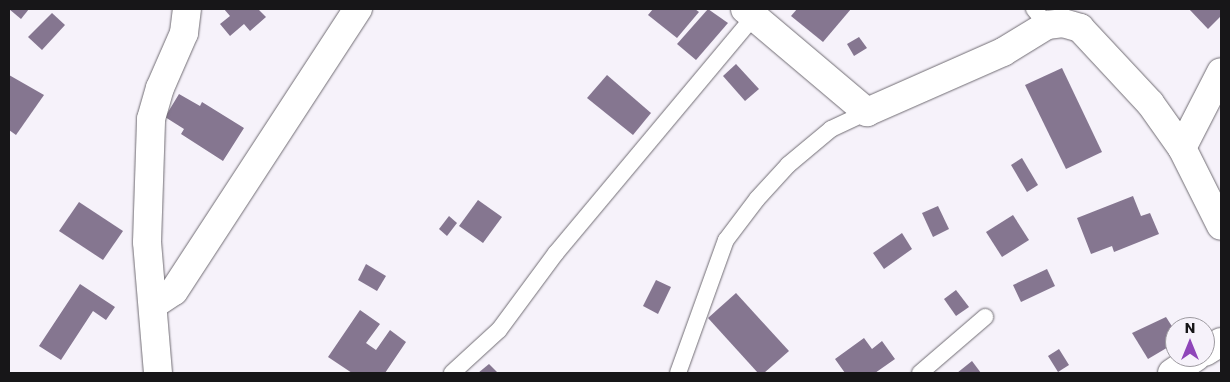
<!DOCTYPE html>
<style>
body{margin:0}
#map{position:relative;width:1230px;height:382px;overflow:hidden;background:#f6f2fa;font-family:Poppins,sans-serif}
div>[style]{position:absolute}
.building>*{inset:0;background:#857690}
.roads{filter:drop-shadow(0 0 1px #706c73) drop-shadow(0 0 1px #706c73)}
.service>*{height:16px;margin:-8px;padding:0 8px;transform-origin:8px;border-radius:8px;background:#fff}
.minor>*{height:28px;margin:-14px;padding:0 14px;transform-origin:14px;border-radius:14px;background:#fff}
span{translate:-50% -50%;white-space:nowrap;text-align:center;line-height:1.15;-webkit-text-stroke:4px #f6f2fa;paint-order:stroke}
.frame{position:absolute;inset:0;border:10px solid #171618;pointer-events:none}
.north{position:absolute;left:1165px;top:317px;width:50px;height:50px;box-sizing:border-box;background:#f6f2fa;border:1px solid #9d9aa0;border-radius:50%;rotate:0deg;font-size:14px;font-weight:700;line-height:20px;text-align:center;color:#171618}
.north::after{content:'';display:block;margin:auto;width:18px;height:22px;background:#8f46b9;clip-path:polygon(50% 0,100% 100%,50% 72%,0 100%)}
</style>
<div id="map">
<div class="building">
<i style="clip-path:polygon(9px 9px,29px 9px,21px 19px)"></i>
<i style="clip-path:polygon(224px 9px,258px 9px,266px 17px,250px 31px,244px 24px,230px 36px,220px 24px,230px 16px)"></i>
<i style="clip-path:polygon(653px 9px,695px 9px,699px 12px,677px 38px,648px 15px)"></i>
<i style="clip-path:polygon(708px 9px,728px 23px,696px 60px,677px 44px)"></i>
<i style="clip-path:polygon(797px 9px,851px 9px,823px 42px,791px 16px)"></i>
<i style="clip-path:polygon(1189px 9px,1221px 9px,1221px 16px,1208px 29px)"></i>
<i style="clip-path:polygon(52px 13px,65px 25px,42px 50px,28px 37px)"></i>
<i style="clip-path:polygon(859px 37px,867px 48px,854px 56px,847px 44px)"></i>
<i style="clip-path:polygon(736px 64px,759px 89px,745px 101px,723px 76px)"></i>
<i style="clip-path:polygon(1062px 68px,1102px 152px,1066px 169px,1025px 85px)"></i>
<i style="clip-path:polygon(9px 75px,44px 95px,16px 135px,9px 130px)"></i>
<i style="clip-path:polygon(607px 75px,651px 113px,633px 135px,587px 98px)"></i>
<i style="clip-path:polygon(179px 94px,200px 106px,202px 102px,244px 128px,223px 161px,181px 134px,184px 129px,165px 117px)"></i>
<i style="clip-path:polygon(1022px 158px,1038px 185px,1027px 192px,1011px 165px)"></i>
<i style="clip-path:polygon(1133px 196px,1141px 216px,1150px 213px,1159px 234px,1114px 252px,1112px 246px,1091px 254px,1077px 218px)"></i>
<i style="clip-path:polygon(478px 200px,502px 217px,483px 243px,459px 226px)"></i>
<i style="clip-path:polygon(79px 202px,123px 231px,103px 260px,59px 231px)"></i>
<i style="clip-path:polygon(938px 206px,949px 229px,933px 237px,922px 213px)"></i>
<i style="clip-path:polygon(1013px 215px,1029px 240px,1002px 257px,986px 232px)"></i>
<i style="clip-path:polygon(449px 216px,457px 223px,447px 236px,439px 229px)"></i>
<i style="clip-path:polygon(902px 233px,912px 249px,884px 269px,873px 253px)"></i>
<i style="clip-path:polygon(366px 264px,386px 276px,377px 291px,358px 280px)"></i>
<i style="clip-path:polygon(1047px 269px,1055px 286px,1021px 302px,1013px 285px)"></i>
<i style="clip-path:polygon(656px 280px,671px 287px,658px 314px,643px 306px)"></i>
<i style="clip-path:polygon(80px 284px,115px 307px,106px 320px,93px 311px,61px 360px,39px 346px)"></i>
<i style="clip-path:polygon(956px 290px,969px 307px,956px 316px,944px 299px)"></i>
<i style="clip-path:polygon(736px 293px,789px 351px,764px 373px,758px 373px,708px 318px)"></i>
<i style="clip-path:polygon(360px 310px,380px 324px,366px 343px,376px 350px,390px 330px,406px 342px,385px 373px,352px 373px,328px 357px)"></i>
<i style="clip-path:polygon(1166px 317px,1175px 331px,1175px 343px,1148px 359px,1132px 333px)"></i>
<i style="clip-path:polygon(864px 338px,872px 349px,882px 341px,895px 359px,875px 373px,845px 373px,835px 359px)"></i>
<i style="clip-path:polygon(1059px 349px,1069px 365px,1058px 372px,1048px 356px)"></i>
<i style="clip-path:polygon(972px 361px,981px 373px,957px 373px)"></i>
<i style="clip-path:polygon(489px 364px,498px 373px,478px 373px)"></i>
</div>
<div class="roads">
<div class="service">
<i style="left:1034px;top:9px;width:21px;rotate:51deg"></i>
<i style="left:452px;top:373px;width:64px;rotate:-42.5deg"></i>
<i style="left:499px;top:330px;width:96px;rotate:-53.5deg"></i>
<i style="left:556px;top:253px;width:309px;rotate:-50.1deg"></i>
<i style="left:678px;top:373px;width:141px;rotate:-70.2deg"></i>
<i style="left:726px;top:240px;width:51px;rotate:-52.9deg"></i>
<i style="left:757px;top:199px;width:46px;rotate:-47.6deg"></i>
<i style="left:788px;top:165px;width:56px;rotate:-39.9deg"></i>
<i style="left:831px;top:129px;width:40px;rotate:-25deg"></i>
<i style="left:920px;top:373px;width:86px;rotate:-40.7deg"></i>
</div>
<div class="minor">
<i style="left:745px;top:9px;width:160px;rotate:40.2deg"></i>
<i style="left:867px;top:112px;width:149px;rotate:-23.8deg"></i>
<i style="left:1003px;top:52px;width:52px;rotate:-31.5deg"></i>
<i style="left:1047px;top:25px;width:16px;rotate:-7deg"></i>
<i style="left:1063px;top:23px;width:18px;rotate:16deg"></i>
<i style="left:1080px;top:28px;width:103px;rotate:47deg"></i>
<i style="left:1150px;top:103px;width:55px;rotate:54.6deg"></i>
<i style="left:1182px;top:148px;width:87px;rotate:63.4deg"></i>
<i style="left:1182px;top:148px;width:85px;rotate:-62.8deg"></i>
<i style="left:153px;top:305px;width:25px;rotate:-34deg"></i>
<i style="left:174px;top:291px;width:337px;rotate:-56.9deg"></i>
<i style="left:1205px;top:352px;width:19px;rotate:-32deg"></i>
<i style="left:158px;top:373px;width:131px;rotate:-94.8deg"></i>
<i style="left:147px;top:242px;width:123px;rotate:-88.1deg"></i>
<i style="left:151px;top:119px;width:32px;rotate:-74deg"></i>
<i style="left:160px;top:88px;width:60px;rotate:-66.4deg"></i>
<i style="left:184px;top:33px;width:24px;rotate:-83deg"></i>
<i style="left:1172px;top:373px;width:29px;rotate:-34deg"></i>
</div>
</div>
<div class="frame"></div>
<div class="north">N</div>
</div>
